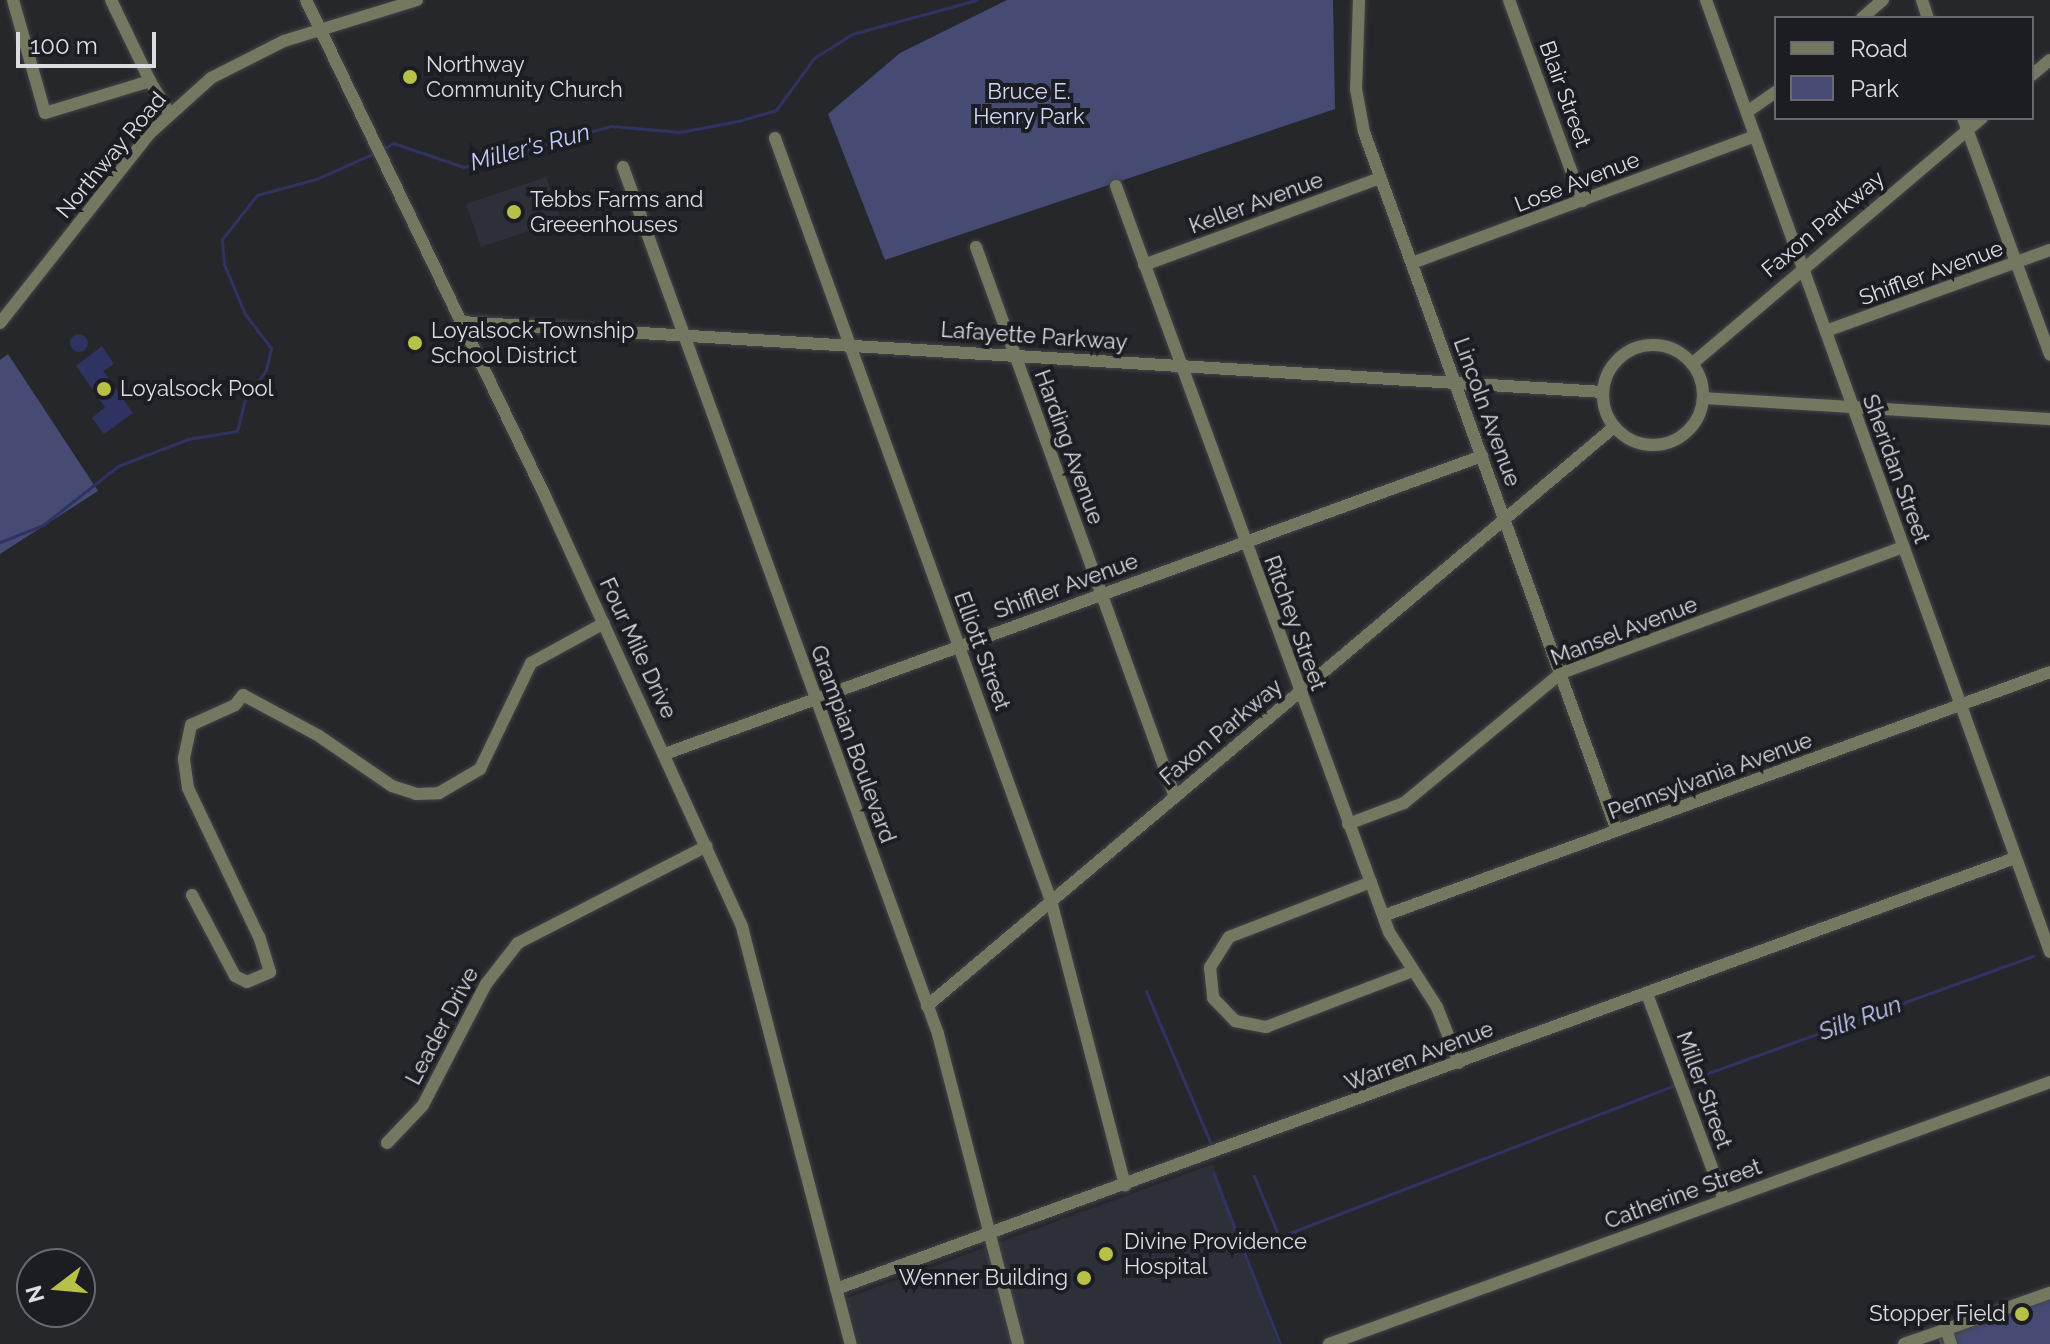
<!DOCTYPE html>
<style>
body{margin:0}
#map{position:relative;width:2050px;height:1344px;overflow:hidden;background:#26272b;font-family:Raleway,sans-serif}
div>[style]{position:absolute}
.built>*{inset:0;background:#2e3039}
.green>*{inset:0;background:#454b73}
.water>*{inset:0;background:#2f3361}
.round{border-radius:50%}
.stream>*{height:3px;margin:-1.5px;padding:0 1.5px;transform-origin:1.5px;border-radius:1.5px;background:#2f3361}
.roads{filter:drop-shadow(0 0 2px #434448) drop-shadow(0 0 2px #434448)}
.minor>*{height:12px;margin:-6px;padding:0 6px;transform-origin:6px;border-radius:6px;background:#757860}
.minor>.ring{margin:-6px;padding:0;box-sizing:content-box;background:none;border:12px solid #757860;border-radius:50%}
.dots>*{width:22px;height:22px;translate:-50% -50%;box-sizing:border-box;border:4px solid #1c1d22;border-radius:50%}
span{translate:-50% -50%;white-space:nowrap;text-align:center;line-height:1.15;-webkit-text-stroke:8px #1c1d22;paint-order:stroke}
.poi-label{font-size:22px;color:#dcdde0}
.left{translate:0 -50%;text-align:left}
.right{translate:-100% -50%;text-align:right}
.park-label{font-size:22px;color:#d3d9f8}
.street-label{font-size:22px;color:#dcdde0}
.water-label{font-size:24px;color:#c2caf9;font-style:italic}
.legend{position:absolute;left:1774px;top:16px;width:260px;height:104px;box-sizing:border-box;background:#1c1d22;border:2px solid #696a6e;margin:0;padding:10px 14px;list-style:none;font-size:24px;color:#dcdde0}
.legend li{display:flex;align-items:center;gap:16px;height:40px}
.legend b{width:40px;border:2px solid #696a6e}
.north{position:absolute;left:16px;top:1248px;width:80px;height:80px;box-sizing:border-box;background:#1c1d22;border:2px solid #696a6e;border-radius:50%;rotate:254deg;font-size:22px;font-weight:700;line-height:32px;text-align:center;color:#dcdde0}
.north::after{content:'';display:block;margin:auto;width:28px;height:36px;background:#b8c147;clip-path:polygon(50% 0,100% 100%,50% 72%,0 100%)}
.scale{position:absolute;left:16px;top:32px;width:140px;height:36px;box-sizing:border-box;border:4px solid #dcdde0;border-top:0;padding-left:10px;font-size:24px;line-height:28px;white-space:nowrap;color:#dcdde0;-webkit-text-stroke:6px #1c1d22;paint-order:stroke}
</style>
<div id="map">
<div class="built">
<i style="clip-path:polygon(546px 177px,561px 220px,481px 247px,466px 204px)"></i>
<i style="clip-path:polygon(1213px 1164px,1278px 1344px,859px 1344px,847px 1298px)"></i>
</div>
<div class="green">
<i style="clip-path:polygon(1007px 0,1333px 0,1335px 109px,885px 260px,828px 114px,900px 53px)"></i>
<i style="clip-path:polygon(8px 354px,98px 491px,0 554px,0 360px)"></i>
<i style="clip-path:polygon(2050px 1293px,2050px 1344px,1940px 1344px,1937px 1335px)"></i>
</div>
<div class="water">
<i class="round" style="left:70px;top:334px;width:18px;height:18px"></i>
<i style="clip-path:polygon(102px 346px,114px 364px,103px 371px,133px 413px,104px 434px,92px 418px,105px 407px,76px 366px)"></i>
</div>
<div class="stream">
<i style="left:383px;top:149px;width:12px;rotate:-31deg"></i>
<i style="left:393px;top:143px;width:75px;rotate:18.7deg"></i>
<i style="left:464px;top:167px;width:153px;rotate:-15.6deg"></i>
<i style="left:611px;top:126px;width:69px;rotate:5deg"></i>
<i style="left:680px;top:132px;width:59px;rotate:-10.7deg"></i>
<i style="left:738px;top:121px;width:40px;rotate:-16deg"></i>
<i style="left:776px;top:110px;width:64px;rotate:-53.8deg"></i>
<i style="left:814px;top:58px;width:45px;rotate:-32.3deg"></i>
<i style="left:852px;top:34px;width:129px;rotate:-15.3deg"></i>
<i style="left:0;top:542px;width:46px;rotate:-21.6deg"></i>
<i style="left:43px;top:525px;width:95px;rotate:-38.2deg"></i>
<i style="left:118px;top:466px;width:75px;rotate:-21.1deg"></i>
<i style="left:188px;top:439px;width:50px;rotate:-9.3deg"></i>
<i style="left:237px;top:431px;width:32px;rotate:-76deg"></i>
<i style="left:245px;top:400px;width:37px;rotate:-55deg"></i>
<i style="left:266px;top:370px;width:23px;rotate:-77deg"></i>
<i style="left:271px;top:348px;width:43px;rotate:-127.4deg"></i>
<i style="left:245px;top:314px;width:54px;rotate:-112.8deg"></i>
<i style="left:224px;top:264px;width:25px;rotate:-95deg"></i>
<i style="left:222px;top:239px;width:56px;rotate:-51.5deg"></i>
<i style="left:257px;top:195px;width:61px;rotate:-15.2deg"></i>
<i style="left:316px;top:179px;width:67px;rotate:-23.9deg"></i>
<i style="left:1146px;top:991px;width:164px;rotate:67deg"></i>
<i style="left:1686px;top:1081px;width:369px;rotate:-19.8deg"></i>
<i style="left:1213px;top:1173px;width:184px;rotate:68.6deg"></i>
<i style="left:1254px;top:1176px;width:66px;rotate:67.7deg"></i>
<i style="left:1279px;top:1237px;width:424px;rotate:-21deg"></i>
</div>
<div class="roads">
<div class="minor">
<i style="left:13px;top:0;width:117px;rotate:74.2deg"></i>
<i style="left:45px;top:113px;width:110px;rotate:-16.9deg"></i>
<i style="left:150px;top:81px;width:90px;rotate:-115.7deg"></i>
<i style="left:306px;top:0;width:551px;rotate:64.27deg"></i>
<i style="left:545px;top:496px;width:474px;rotate:65.4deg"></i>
<i style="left:742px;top:927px;width:431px;rotate:75.4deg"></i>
<i style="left:1359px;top:0;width:89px;rotate:91.9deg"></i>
<i style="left:1356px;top:89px;width:44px;rotate:79.5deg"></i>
<i style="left:1364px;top:132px;width:743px;rotate:70.1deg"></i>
<i style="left:1509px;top:0;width:214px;rotate:70deg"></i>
<i style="left:1706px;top:0;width:1012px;rotate:70.13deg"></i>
<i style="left:1922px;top:0;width:19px;rotate:72deg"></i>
<i style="left:1862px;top:18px;width:28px;rotate:-41deg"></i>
<i style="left:2032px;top:75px;width:23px;rotate:-40deg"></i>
<i style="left:150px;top:81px;width:37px;rotate:59deg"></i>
<i style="left:1747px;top:112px;width:35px;rotate:-35deg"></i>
<i style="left:1963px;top:118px;width:252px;rotate:69.8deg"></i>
<i style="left:775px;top:138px;width:811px;rotate:70.11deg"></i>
<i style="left:1051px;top:901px;width:294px;rotate:75.4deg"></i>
<i style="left:623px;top:167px;width:922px;rotate:70.03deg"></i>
<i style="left:938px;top:1034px;width:320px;rotate:75.5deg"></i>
<i style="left:1116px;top:186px;width:794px;rotate:69.9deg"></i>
<i style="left:1389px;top:932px;width:89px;rotate:57.4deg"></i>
<i style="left:1437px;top:1007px;width:60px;rotate:68.6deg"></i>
<i style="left:976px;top:247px;width:585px;rotate:70.11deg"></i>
<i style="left:1412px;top:263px;width:366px;rotate:-20.3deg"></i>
<i style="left:1144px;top:265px;width:252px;rotate:-20.2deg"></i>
<i style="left:462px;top:322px;width:1143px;rotate:3.51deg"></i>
<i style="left:0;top:323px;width:241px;rotate:-51.7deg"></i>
<i style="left:149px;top:134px;width:84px;rotate:-42.1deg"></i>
<i style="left:211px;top:78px;width:82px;rotate:-26.9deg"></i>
<i style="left:284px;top:41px;width:139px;rotate:-17.1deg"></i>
<i style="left:1826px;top:331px;width:238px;rotate:-19.9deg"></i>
<i class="ring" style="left:1603px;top:345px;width:88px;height:88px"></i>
<i style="left:1693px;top:363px;width:379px;rotate:-40.3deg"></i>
<i style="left:1703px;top:398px;width:348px;rotate:3.5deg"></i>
<i style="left:665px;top:754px;width:870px;rotate:-20.04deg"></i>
<i style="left:1348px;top:824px;width:60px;rotate:-20.6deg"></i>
<i style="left:1404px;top:803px;width:204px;rotate:-39.6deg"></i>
<i style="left:1561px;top:673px;width:364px;rotate:-20.2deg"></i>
<i style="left:1371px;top:882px;width:152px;rotate:158.8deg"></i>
<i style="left:1229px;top:937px;width:36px;rotate:122deg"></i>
<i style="left:1210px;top:967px;width:31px;rotate:84deg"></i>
<i style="left:1213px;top:998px;width:32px;rotate:46deg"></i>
<i style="left:1235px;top:1021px;width:32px;rotate:11deg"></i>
<i style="left:1266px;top:1027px;width:157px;rotate:-20.9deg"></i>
<i style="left:192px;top:895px;width:92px;rotate:62deg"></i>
<i style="left:235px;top:976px;width:13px;rotate:27deg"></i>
<i style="left:247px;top:982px;width:25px;rotate:-23deg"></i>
<i style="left:270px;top:972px;width:37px;rotate:-107deg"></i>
<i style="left:259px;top:937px;width:165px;rotate:-115.5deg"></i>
<i style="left:188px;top:788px;width:30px;rotate:-98deg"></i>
<i style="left:184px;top:758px;width:34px;rotate:-78deg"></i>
<i style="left:191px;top:725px;width:48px;rotate:-24.4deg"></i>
<i style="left:235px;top:705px;width:13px;rotate:-51deg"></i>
<i style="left:243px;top:695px;width:86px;rotate:28.3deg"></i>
<i style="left:319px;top:736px;width:88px;rotate:34.4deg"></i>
<i style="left:392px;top:786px;width:25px;rotate:18deg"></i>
<i style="left:416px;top:794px;width:23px;rotate:-2deg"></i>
<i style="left:439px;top:793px;width:48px;rotate:-30.3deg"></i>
<i style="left:480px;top:769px;width:118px;rotate:-64.3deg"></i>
<i style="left:531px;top:663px;width:83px;rotate:-28.7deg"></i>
<i style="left:1383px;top:916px;width:710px;rotate:-20.09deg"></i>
<i style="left:1647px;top:994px;width:220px;rotate:69.5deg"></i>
<i style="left:927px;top:1006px;width:898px;rotate:-40.12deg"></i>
<i style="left:387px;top:1143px;width:52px;rotate:-46.5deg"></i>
<i style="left:423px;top:1105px;width:136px;rotate:-62.5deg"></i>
<i style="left:486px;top:984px;width:52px;rotate:-52deg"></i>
<i style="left:518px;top:943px;width:212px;rotate:-27.2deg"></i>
<i style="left:836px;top:1289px;width:1255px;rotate:-20.08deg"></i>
<i style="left:1946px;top:1329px;width:16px;rotate:72deg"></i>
<i style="left:1329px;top:1344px;width:767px;rotate:-19.97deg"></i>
<i style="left:1904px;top:1344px;width:155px;rotate:-19.3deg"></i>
</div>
</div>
<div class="dots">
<i style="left:410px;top:77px;background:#b8c147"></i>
<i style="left:514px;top:212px;background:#b8c147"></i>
<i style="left:415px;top:343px;background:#b8c147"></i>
<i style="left:104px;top:389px;background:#b8c147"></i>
<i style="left:1106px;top:1254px;background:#b8c147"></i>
<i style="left:1084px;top:1278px;background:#b8c147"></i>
<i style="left:2022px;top:1314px;background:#b8c147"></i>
</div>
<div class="poi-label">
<span class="left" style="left:426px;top:77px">Northway<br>Community Church</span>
<span class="left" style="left:530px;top:212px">Tebbs Farms and<br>Greeenhouses</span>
<span class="left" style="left:431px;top:343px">Loyalsock Township<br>School District</span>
<span class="left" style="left:120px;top:389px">Loyalsock Pool</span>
<span class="left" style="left:1124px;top:1254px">Divine Providence<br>Hospital</span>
<span class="right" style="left:1068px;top:1278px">Wenner Building</span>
<span class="right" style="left:2006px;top:1314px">Stopper Field</span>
</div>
<div class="park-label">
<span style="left:1029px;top:104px">Bruce E.<br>Henry Park</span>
</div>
<div class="street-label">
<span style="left:1565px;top:94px;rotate:70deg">Blair Street</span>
<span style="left:111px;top:155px;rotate:-50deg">Northway Road</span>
<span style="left:1577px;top:182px;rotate:-21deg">Lose Avenue</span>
<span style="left:1256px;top:203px;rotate:-20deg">Keller Avenue</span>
<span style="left:1823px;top:224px;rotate:-40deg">Faxon Parkway</span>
<span style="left:1931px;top:273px;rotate:-20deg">Shiffler Avenue</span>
<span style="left:1034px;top:336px;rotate:4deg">Lafayette Parkway</span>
<span style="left:1487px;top:412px;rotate:70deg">Lincoln Avenue</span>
<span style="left:1069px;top:447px;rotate:70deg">Harding Avenue</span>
<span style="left:1896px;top:469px;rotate:70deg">Sheridan Street</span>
<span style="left:1066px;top:586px;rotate:-20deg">Shiffler Avenue</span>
<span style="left:1295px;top:623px;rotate:70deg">Ritchey Street</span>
<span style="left:1624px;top:631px;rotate:-21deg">Mansel Avenue</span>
<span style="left:638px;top:648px;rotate:65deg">Four Mile Drive</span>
<span style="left:982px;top:651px;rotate:70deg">Elliott Street</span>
<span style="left:1221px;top:732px;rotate:-40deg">Faxon Parkway</span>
<span style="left:853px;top:744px;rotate:70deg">Grampian Boulevard</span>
<span style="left:1710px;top:776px;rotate:-20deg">Pennsylvania Avenue</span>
<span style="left:442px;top:1026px;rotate:-62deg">Leader Drive</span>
<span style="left:1419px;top:1056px;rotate:-21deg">Warren Avenue</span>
<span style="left:1704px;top:1090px;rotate:70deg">Miller Street</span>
<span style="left:1683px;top:1194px;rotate:-20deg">Catherine Street</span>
</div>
<div class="water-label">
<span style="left:530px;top:147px;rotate:-15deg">Miller's Run</span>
<span style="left:1860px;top:1018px;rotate:-20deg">Silk Run</span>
</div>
<ul class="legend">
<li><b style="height:10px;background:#757860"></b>Road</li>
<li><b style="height:22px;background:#454b73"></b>Park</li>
</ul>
<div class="north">N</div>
<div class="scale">100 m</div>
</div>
